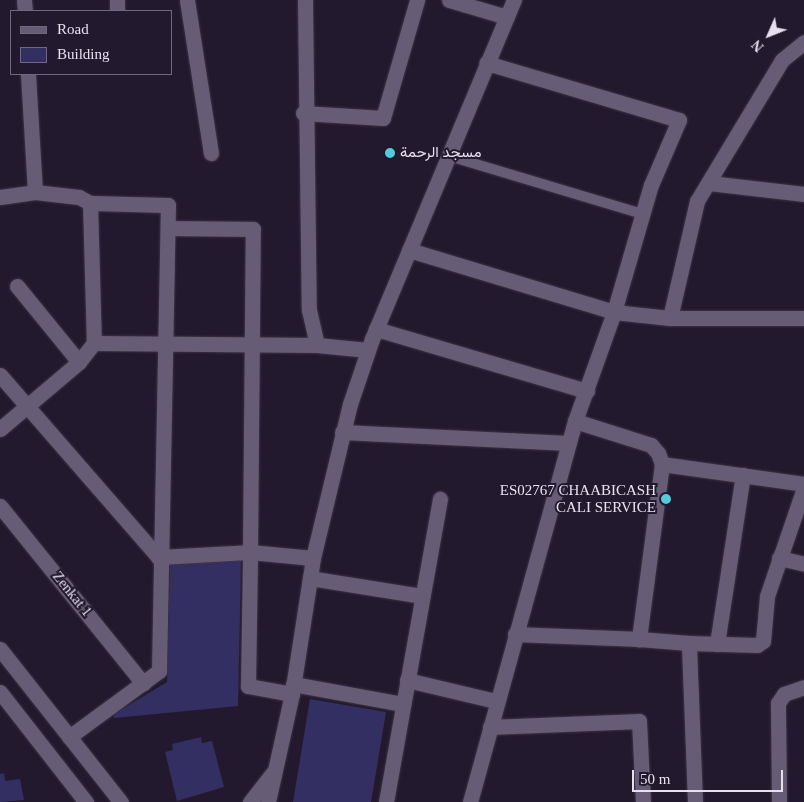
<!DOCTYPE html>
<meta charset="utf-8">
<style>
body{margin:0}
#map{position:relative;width:804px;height:802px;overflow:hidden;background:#23192e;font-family:"Times New Roman",Vazirmatn,serif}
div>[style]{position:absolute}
.building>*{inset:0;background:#342f62}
.roads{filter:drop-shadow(0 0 1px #3c3446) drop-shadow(0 0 1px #3c3446)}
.service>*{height:10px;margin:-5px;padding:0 5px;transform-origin:5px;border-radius:5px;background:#675c75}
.minor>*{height:15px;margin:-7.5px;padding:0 7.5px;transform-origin:7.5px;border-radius:7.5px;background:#675c75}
.tertiary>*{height:15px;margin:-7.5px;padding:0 7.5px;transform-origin:7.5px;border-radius:7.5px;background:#675c75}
.secondary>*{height:15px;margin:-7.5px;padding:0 7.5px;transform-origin:7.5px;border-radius:7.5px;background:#675c75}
.dots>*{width:14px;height:14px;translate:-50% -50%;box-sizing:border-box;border:2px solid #23192e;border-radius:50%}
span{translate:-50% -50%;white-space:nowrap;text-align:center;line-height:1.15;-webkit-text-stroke:4px #23192e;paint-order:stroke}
.poi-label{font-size:15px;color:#e6e0ef}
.left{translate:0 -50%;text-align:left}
.right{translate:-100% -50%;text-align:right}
.street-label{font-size:15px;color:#e6e0ef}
.legend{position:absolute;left:10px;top:10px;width:162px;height:65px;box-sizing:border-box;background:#23192e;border:1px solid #71697b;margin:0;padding:6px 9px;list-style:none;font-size:15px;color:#e6e0ef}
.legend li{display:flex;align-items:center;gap:10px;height:25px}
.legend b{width:25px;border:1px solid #71697b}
.north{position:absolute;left:744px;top:10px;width:50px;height:50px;-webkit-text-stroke:4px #23192e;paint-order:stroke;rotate:226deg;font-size:14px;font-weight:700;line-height:20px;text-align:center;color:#e6e0ef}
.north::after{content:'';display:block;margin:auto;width:18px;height:22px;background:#e6e0ef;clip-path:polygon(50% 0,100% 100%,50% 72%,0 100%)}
.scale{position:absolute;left:632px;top:770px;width:151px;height:22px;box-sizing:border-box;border:2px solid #e6e0ef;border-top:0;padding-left:6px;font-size:15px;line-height:18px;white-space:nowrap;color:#e6e0ef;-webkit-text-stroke:4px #23192e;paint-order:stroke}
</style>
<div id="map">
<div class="building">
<i style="clip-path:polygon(170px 561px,241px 561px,238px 706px,114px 718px,114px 714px,167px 682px)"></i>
<i style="clip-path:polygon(310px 699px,386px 712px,371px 802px,293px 802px)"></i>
<i style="clip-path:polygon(201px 737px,202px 743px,212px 741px,224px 787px,177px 801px,165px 752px,173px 750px,172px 744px)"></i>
<i style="clip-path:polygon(4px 773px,5px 781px,20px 779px,24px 800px,0 802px,0 774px)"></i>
</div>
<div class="roads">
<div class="service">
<i style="left:449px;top:156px;width:202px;rotate:16.7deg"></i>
</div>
<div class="minor">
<i style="left:24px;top:0;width:11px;rotate:85deg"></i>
<i style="left:117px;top:0;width:11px;rotate:90deg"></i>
<i style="left:187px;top:0;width:155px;rotate:81.1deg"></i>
<i style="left:305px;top:0;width:310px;rotate:89.3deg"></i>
<i style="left:309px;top:310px;width:36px;rotate:77deg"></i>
<i style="left:449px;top:0;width:60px;rotate:16.3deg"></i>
<i style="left:303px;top:113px;width:80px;rotate:3.6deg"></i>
<i style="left:383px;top:118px;width:123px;rotate:-73.9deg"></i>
<i style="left:709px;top:183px;width:96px;rotate:6.6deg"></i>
<i style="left:35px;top:192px;width:44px;rotate:6.5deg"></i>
<i style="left:79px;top:197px;width:13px;rotate:29deg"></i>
<i style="left:90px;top:203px;width:140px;rotate:88.4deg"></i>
<i style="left:94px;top:343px;width:223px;rotate:0.5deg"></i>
<i style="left:317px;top:345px;width:51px;rotate:5.6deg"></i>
<i style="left:0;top:197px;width:35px;rotate:-8deg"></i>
<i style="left:35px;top:192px;width:118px;rotate:-93.4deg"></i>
<i style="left:409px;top:250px;width:214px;rotate:16.8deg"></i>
<i style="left:614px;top:312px;width:56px;rotate:6.1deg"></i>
<i style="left:670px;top:318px;width:134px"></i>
<i style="left:17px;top:286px;width:98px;rotate:50.8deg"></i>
<i style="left:670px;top:318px;width:120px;rotate:-77deg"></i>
<i style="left:697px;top:201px;width:165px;rotate:-58.9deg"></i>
<i style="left:782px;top:60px;width:28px;rotate:-39deg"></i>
<i style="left:376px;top:329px;width:220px;rotate:16.4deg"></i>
<i style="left:0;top:375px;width:241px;rotate:49deg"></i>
<i style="left:158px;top:557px;width:92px;rotate:-3.1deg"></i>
<i style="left:250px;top:552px;width:323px;rotate:-89.5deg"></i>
<i style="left:253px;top:229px;width:82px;rotate:-179.3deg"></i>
<i style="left:575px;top:421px;width:80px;rotate:17.5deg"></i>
<i style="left:651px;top:445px;width:11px;rotate:49deg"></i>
<i style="left:658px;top:453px;width:12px;rotate:70deg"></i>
<i style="left:662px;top:464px;width:177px;rotate:97.5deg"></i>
<i style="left:639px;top:639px;width:50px;rotate:4.6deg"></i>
<i style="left:0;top:429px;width:104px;rotate:-40.3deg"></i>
<i style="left:79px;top:362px;width:24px;rotate:-52deg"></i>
<i style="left:342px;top:432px;width:227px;rotate:2.8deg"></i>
<i style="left:662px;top:464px;width:143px;rotate:8deg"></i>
<i style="left:0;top:506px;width:228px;rotate:51.1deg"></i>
<i style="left:779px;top:558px;width:26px;rotate:13deg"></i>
<i style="left:310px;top:578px;width:113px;rotate:9.1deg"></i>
<i style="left:515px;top:634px;width:124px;rotate:2.3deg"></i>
<i style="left:717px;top:644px;width:171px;rotate:-81.3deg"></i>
<i style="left:407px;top:680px;width:91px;rotate:13.3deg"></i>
<i style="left:293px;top:684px;width:112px;rotate:10.3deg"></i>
<i style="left:292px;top:694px;width:45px;rotate:-169.7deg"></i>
<i style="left:248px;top:686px;width:134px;rotate:-89.1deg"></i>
<i style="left:250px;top:552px;width:63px;rotate:5.4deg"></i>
<i style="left:490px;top:727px;width:149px;rotate:-2.3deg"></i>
<i style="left:639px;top:721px;width:81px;rotate:87.2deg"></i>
<i style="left:69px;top:737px;width:112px;rotate:-36.3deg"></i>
<i style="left:159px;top:671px;width:466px;rotate:-88.9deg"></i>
<i style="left:168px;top:205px;width:78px;rotate:-178.5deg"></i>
<i style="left:386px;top:802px;width:308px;rotate:-79.9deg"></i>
<i style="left:470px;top:802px;width:395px;rotate:-74.6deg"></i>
<i style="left:575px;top:421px;width:116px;rotate:-70.3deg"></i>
<i style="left:614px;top:312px;width:132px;rotate:-73.8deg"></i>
<i style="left:651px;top:185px;width:71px;rotate:-66.7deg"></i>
<i style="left:679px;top:120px;width:201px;rotate:-163.5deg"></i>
<i style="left:695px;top:802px;width:159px;rotate:-92.2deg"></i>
<i style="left:689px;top:643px;width:68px;rotate:1.7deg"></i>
<i style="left:757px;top:645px;width:7px;rotate:-34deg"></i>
<i style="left:763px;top:641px;width:45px;rotate:-84.9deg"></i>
<i style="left:767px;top:596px;width:114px;rotate:-71.1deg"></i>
<i style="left:779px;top:802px;width:99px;rotate:-90.6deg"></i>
<i style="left:778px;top:703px;width:11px;rotate:-56deg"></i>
<i style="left:784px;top:694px;width:21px;rotate:-19deg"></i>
</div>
<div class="tertiary">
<i style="left:250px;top:802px;width:37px;rotate:-52deg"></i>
<i style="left:268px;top:802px;width:111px;rotate:-77.5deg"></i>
<i style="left:292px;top:694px;width:138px;rotate:-81.2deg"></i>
<i style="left:313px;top:558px;width:158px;rotate:-76.5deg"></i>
<i style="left:350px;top:404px;width:69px;rotate:-71.3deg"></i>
<i style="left:372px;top:339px;width:368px;rotate:-67.3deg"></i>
</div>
<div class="secondary">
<i style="left:0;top:649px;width:195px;rotate:51.7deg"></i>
<i style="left:0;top:692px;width:140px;rotate:52deg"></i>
</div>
</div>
<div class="dots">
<i style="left:390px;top:153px;background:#53cbda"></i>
<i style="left:666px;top:499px;background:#53cbda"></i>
</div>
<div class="poi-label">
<span class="left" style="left:400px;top:153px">مسجد الرحمة</span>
<span class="right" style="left:656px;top:499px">ES02767 CHAABICASH<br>CALI SERVICE</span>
</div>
<div class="street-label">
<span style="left:72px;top:594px;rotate:51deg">Zenkat 1</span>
</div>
<ul class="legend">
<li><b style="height:6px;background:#675c75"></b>Road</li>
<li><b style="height:14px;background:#342f62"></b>Building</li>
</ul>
<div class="north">N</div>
<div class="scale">50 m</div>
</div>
